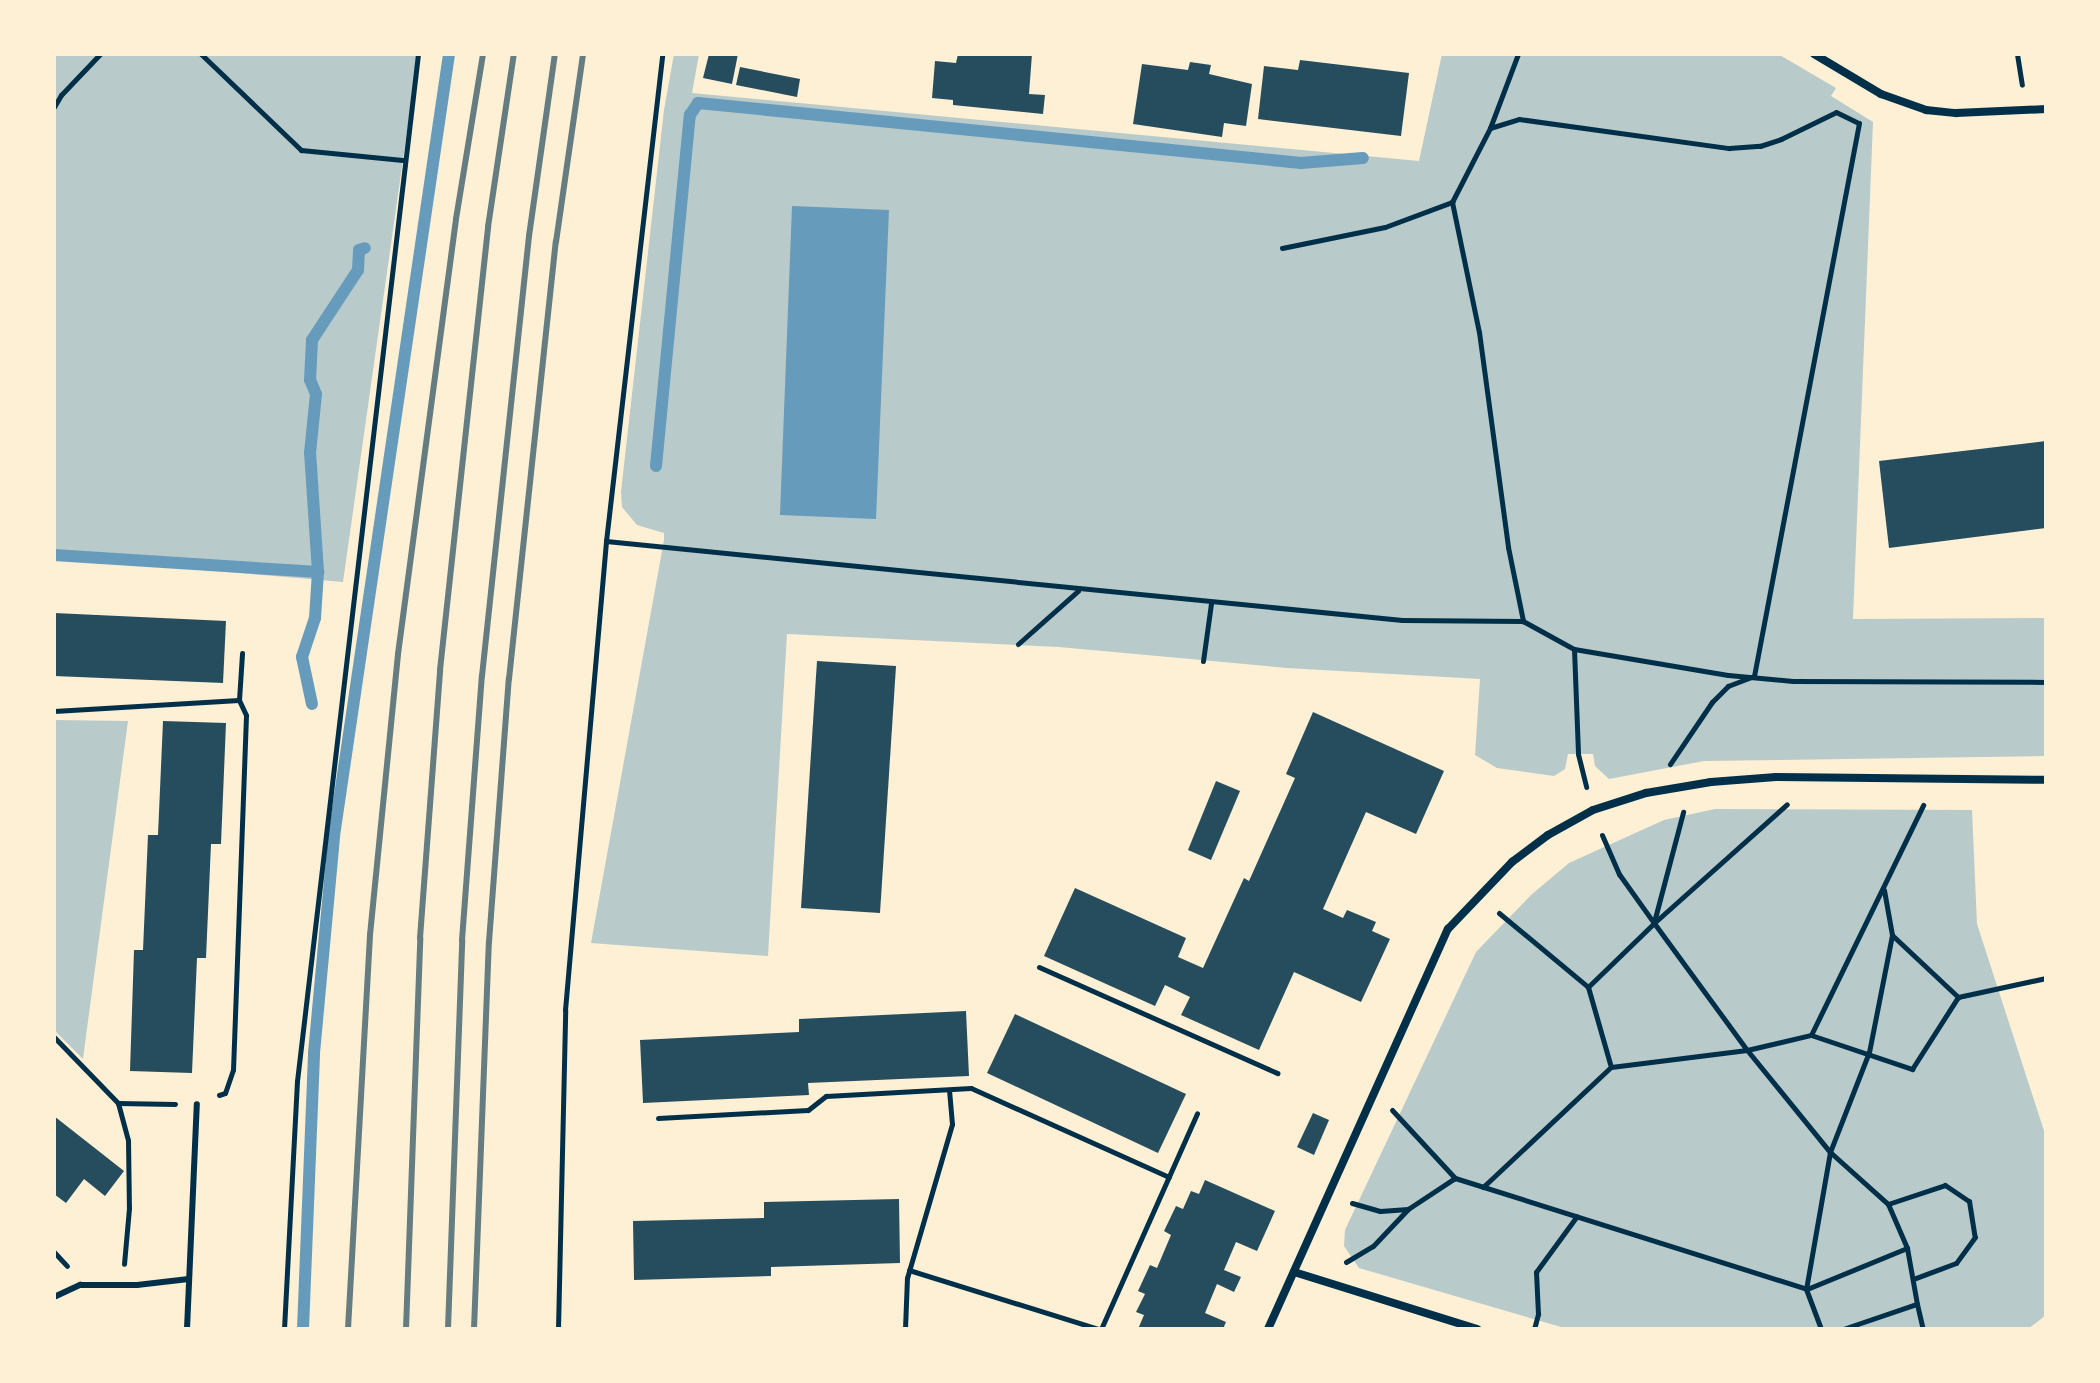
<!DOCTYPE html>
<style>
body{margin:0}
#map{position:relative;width:2100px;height:1383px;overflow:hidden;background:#fdf0d5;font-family:Ubuntu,sans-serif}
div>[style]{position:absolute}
.green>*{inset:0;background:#b9caca}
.water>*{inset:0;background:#669bbc}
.stream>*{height:12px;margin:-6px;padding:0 6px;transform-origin:6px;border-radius:6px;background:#669bbc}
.building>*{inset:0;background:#264d5e}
.path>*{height:5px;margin:-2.5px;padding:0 2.5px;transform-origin:2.5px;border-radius:2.5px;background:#003049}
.service>*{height:6px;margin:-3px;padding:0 3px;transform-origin:3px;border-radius:3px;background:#003049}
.minor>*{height:8px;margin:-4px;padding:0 4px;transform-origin:4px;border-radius:4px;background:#003049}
.rail>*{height:6px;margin:-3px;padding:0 3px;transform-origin:3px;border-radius:3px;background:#657d81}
span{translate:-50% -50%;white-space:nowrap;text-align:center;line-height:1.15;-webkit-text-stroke:6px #fdf0d5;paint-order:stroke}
.frame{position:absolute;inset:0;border:56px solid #fdf0d5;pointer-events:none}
</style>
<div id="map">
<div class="green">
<i style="clip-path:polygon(54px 54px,418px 54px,343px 582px,54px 557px)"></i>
<i style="clip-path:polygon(674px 54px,699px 54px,692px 93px,1419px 161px,1442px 54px,1778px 54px,1836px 88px,1831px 96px,1873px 122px,1853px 619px,2046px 618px,2046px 756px,1704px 761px,1609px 779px,1595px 766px,1593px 754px,1568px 754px,1565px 769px,1554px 776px,1497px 768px,1475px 755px,1480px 679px,1287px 668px,1059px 647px,787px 634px,768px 956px,591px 943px,664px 540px,664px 533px,637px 525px,622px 507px,621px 492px,664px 110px)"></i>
<i style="clip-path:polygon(54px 720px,128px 721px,83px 1059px,54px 1030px)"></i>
<i style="clip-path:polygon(1715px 809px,1972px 810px,1977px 924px,2046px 1137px,2046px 1315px,2028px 1329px,1568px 1329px,1359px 1268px,1344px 1246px,1345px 1230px,1476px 952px,1531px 895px,1569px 863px,1664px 820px)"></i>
</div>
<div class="water">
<i style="clip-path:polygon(792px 206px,889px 210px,876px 519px,780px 515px)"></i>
</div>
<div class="stream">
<i style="left:656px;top:466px;width:353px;rotate:-84.5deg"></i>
<i style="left:690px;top:115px;width:14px;rotate:-56deg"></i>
<i style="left:698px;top:103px;width:606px;rotate:5.68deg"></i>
<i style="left:1301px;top:163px;width:62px;rotate:-4.6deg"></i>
<i style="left:54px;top:555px;width:265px;rotate:3.7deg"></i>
<i style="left:318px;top:572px;width:119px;rotate:-93.8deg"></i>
<i style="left:310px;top:453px;width:59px;rotate:-84.2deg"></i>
<i style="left:316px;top:394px;width:15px;rotate:-113deg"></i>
<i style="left:310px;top:380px;width:40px;rotate:-87.1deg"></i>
<i style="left:312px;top:340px;width:84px;rotate:-56.7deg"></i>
<i style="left:358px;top:270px;width:20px;rotate:-87deg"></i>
<i style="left:359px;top:250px;width:6px;rotate:-18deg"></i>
<i style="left:312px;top:704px;width:48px;rotate:-102deg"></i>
<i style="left:302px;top:657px;width:41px;rotate:-71.6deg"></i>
<i style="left:315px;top:618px;width:46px;rotate:-86.3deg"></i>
<i style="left:303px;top:1329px;width:276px;rotate:-87.7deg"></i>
<i style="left:314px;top:1053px;width:218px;rotate:-84.7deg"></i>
<i style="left:334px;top:836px;width:790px;rotate:-81.63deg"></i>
</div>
<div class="building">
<i style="clip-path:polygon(709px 54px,738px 54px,732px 84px,703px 78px)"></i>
<i style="clip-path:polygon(958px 54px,1032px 54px,1029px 94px,1045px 95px,1043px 114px,953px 105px,953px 100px,932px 98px,935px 61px,956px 63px)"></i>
<i style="clip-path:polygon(1300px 60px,1409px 73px,1401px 136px,1258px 119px,1264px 66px,1298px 70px)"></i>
<i style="clip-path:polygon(1190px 62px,1211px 65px,1209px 74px,1252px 84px,1246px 126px,1224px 123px,1222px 137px,1133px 124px,1142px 64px,1188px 70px)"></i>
<i style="clip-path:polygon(740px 67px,800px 79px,797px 97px,736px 85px)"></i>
<i style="clip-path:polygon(2046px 441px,2046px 528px,1889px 548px,1879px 461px)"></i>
<i style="clip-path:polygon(54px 613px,226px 621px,223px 683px,54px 676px)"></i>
<i style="clip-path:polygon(817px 661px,896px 666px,880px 913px,801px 908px)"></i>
<i style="clip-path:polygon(1313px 712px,1444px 771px,1416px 834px,1366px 812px,1323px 909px,1343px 918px,1347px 910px,1376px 922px,1372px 931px,1390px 939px,1361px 1002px,1294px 972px,1259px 1050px,1181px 1015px,1190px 997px,1165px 985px,1155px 1006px,1044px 956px,1075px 888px,1186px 938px,1178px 957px,1203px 968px,1244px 878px,1249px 881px,1295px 778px,1286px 774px)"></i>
<i style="clip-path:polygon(163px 721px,226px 723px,221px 844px,211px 844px,206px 958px,197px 958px,192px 1073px,130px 1071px,134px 950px,143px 950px,148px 835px,158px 835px)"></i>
<i style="clip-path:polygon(1216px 781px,1240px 791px,1211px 860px,1188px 850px)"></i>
<i style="clip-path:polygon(966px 1011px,969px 1076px,808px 1083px,809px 1095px,643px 1103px,640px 1040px,799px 1032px,799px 1019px)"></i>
<i style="clip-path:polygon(1015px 1014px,1186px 1094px,1158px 1153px,987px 1073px)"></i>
<i style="clip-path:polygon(1313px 1113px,1329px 1120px,1314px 1155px,1297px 1147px)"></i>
<i style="clip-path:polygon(54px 1116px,124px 1171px,105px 1196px,84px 1179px,66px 1203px,54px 1194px)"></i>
<i style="clip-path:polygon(1205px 1180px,1275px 1211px,1257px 1251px,1236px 1242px,1224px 1270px,1241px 1277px,1234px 1292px,1217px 1284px,1205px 1313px,1226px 1322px,1223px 1329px,1138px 1329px,1144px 1315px,1136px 1312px,1145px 1294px,1138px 1291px,1150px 1265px,1157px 1268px,1171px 1235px,1164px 1231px,1176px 1206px,1183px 1209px,1191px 1191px,1199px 1194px)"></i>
<i style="clip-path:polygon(899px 1199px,900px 1263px,771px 1267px,771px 1276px,634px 1280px,633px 1221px,764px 1218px,764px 1202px)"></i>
</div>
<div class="path">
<i style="left:201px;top:54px;width:139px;rotate:43.8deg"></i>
<i style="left:301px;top:150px;width:102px;rotate:5.6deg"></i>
<i style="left:2017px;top:54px;width:31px;rotate:81deg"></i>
<i style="left:54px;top:107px;width:14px;rotate:-60deg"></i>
<i style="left:61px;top:95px;width:57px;rotate:-46.4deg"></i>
<i style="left:1490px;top:128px;width:30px;rotate:-17deg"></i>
<i style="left:1519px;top:119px;width:212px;rotate:7.9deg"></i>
<i style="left:1729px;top:148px;width:31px;rotate:-4deg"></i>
<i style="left:1760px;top:146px;width:22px;rotate:-18deg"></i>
<i style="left:1781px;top:139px;width:61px;rotate:-26.1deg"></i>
<i style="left:1836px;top:112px;width:25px;rotate:26deg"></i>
<i style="left:1859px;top:123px;width:563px;rotate:100.75deg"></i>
<i style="left:1754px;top:676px;width:28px;rotate:159deg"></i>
<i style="left:1728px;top:686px;width:23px;rotate:135deg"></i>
<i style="left:1712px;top:702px;width:75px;rotate:124.1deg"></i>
<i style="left:1452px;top:202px;width:133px;rotate:78.3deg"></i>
<i style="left:1479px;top:332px;width:217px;rotate:82.3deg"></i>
<i style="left:1508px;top:547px;width:76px;rotate:78.5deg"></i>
<i style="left:1282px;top:248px;width:105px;rotate:-11.5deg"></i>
<i style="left:1385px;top:227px;width:72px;rotate:-20.5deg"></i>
<i style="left:1452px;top:202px;width:83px;rotate:-62.8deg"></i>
<i style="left:1490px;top:128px;width:79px;rotate:-69.3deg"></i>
<i style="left:606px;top:541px;width:800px;rotate:5.67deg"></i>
<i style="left:1402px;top:620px;width:121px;rotate:0.5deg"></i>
<i style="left:1523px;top:621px;width:58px;rotate:28.8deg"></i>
<i style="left:1574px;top:649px;width:156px;rotate:9.6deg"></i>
<i style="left:1728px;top:675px;width:65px;rotate:5.3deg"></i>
<i style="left:1793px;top:681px;width:253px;rotate:0.2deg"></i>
<i style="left:1018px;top:644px;width:80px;rotate:-41.5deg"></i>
<i style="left:1574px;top:649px;width:105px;rotate:87.8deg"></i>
<i style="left:1578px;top:754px;width:34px;rotate:76deg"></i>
<i style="left:1203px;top:661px;width:59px;rotate:-82.1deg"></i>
<i style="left:54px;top:711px;width:185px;rotate:-3.4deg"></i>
<i style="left:239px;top:700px;width:47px;rotate:-86.3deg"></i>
<i style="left:1602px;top:835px;width:43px;rotate:66.4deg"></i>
<i style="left:1619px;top:874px;width:60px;rotate:54.5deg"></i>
<i style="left:1654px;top:923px;width:157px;rotate:53.8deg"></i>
<i style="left:1747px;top:1050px;width:132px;rotate:50.9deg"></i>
<i style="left:1830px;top:1152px;width:139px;rotate:99.9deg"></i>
<i style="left:1884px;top:890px;width:46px;rotate:79.9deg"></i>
<i style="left:1892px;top:935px;width:91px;rotate:43.2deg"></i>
<i style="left:1958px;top:997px;width:90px;rotate:-12.2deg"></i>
<i style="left:1499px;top:913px;width:116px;rotate:39.7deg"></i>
<i style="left:1588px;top:987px;width:83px;rotate:74deg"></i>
<i style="left:1654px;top:922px;width:114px;rotate:-75.2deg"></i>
<i style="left:1892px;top:935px;width:119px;rotate:101.1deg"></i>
<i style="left:1869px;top:1052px;width:107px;rotate:111.3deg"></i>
<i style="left:1830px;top:1152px;width:78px;rotate:41.9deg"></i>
<i style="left:1888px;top:1204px;width:48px;rotate:66.6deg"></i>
<i style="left:1907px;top:1248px;width:57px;rotate:79.9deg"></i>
<i style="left:1039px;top:967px;width:261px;rotate:24deg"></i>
<i style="left:1588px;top:987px;width:92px;rotate:-44.1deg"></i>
<i style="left:1654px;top:923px;width:178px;rotate:-41.8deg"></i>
<i style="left:1811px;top:1035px;width:107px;rotate:18.6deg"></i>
<i style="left:1912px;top:1069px;width:85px;rotate:-57.4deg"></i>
<i style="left:54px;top:1037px;width:92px;rotate:45.9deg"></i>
<i style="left:118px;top:1103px;width:57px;rotate:1deg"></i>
<i style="left:219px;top:1095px;width:6px;rotate:-18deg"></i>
<i style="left:225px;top:1093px;width:24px;rotate:-71deg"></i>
<i style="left:233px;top:1070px;width:355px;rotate:-87.9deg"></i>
<i style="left:246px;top:715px;width:17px;rotate:-115deg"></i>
<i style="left:118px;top:1103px;width:38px;rotate:75deg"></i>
<i style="left:128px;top:1140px;width:68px;rotate:89.2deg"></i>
<i style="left:129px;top:1208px;width:56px;rotate:95.1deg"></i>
<i style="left:1392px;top:1110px;width:93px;rotate:47.2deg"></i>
<i style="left:1455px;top:1178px;width:368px;rotate:17.5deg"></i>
<i style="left:1806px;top:1289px;width:43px;rotate:69.4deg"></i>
<i style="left:658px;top:1118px;width:150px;rotate:-3.1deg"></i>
<i style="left:808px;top:1110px;width:23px;rotate:-38deg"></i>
<i style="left:826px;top:1096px;width:145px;rotate:-3.2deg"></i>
<i style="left:971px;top:1088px;width:217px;rotate:24.2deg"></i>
<i style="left:1483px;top:1187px;width:175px;rotate:-43.2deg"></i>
<i style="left:1611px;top:1067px;width:137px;rotate:-7.1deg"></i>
<i style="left:1747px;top:1050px;width:66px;rotate:-13.2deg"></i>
<i style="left:1811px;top:1035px;width:256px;rotate:-64deg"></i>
<i style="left:1352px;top:1203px;width:29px;rotate:16deg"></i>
<i style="left:1380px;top:1211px;width:28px;rotate:-4deg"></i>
<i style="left:1888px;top:1204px;width:60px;rotate:-18.4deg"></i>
<i style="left:1945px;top:1185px;width:29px;rotate:34deg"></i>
<i style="left:1969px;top:1201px;width:36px;rotate:81deg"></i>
<i style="left:1975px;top:1237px;width:32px;rotate:126deg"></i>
<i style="left:1956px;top:1263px;width:46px;rotate:159.6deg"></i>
<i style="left:54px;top:1252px;width:19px;rotate:47deg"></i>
<i style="left:1346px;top:1262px;width:31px;rotate:-31deg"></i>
<i style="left:1373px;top:1246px;width:51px;rotate:-46.6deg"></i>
<i style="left:1408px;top:1209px;width:56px;rotate:-33.4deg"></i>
<i style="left:909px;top:1270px;width:198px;rotate:17.3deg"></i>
<i style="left:1807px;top:1289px;width:108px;rotate:-22.3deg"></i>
<i style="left:284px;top:1329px;width:248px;rotate:-87deg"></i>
<i style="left:297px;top:1081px;width:1034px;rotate:-83.28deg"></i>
<i style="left:558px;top:1329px;width:319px;rotate:-88.7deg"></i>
<i style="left:565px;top:1010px;width:471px;rotate:-85deg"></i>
<i style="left:606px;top:541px;width:490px;rotate:-83.4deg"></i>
<i style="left:905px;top:1329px;width:51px;rotate:-87.8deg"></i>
<i style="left:907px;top:1278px;width:160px;rotate:-73.7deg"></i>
<i style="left:952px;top:1124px;width:34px;rotate:-95deg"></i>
<i style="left:1101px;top:1329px;width:236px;rotate:-66deg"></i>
<i style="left:1534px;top:1329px;width:16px;rotate:-75deg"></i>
<i style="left:1538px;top:1314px;width:42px;rotate:-92.7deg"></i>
<i style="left:1536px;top:1272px;width:69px;rotate:-53.8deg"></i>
<i style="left:1843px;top:1329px;width:78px;rotate:-18.7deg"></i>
<i style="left:1917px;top:1304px;width:26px;rotate:77deg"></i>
</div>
<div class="service">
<i style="left:54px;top:1297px;width:29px;rotate:-25deg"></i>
<i style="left:80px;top:1285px;width:57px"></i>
<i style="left:137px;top:1285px;width:52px;rotate:-6.6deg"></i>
<i style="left:187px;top:1329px;width:225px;rotate:-87.5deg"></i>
</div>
<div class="minor">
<i style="left:1814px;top:54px;width:78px;rotate:30.8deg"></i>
<i style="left:1881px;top:94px;width:48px;rotate:19.6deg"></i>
<i style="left:1926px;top:110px;width:30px;rotate:6deg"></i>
<i style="left:1956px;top:113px;width:90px;rotate:-2.5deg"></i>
<i style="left:1294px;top:1272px;width:192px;rotate:17.3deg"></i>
<i style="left:1268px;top:1329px;width:439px;rotate:-65.8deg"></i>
<i style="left:1448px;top:929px;width:93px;rotate:-46.3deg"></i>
<i style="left:1512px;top:862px;width:45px;rotate:-36.9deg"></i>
<i style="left:1548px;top:835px;width:51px;rotate:-29.1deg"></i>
<i style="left:1593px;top:810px;width:56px;rotate:-17.8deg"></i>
<i style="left:1646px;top:793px;width:66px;rotate:-9.6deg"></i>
<i style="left:1711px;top:782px;width:65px;rotate:-4.4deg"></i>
<i style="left:1776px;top:777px;width:270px;rotate:0.6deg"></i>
</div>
<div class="rail">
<i style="left:348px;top:1329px;width:395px;rotate:-86.8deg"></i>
<i style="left:370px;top:935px;width:282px;rotate:-84.3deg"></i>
<i style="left:398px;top:654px;width:439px;rotate:-82.4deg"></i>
<i style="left:456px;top:219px;width:167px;rotate:-80.7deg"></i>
<i style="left:406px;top:1329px;width:391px;rotate:-87.9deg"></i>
<i style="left:420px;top:938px;width:269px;rotate:-85.7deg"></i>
<i style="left:440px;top:670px;width:446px;rotate:-83.8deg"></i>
<i style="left:488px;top:227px;width:175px;rotate:-81.5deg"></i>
<i style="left:448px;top:1329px;width:389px;rotate:-87.9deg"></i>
<i style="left:462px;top:940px;width:265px;rotate:-85.7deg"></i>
<i style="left:482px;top:676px;width:443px;rotate:-83.9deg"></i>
<i style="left:529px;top:236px;width:184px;rotate:-81.9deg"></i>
<i style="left:474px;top:1329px;width:387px;rotate:-87.8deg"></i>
<i style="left:489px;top:942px;width:264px;rotate:-85.7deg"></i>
<i style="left:509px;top:679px;width:440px;rotate:-83.9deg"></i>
<i style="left:556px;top:242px;width:190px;rotate:-81.8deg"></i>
</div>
<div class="frame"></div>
</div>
